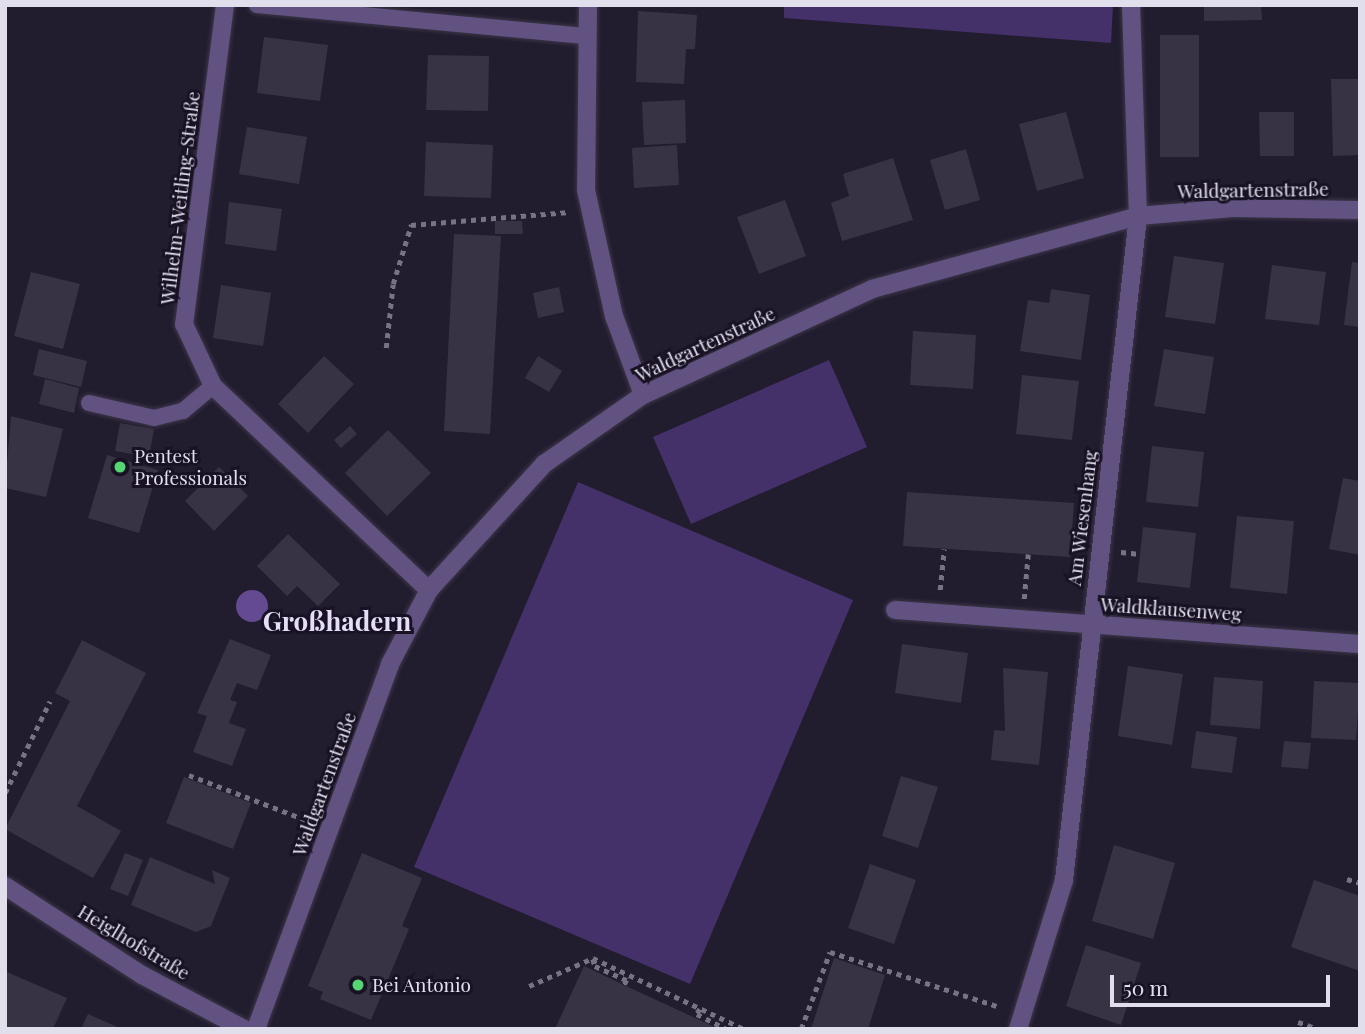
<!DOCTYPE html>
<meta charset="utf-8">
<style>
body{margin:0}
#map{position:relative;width:1365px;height:1034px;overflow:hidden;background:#211c2e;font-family:"Playfair Display",serif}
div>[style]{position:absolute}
.green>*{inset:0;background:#453169}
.water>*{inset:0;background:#634a91}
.round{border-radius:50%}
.building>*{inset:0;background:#383245}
.path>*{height:4.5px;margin-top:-2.25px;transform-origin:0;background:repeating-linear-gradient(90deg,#787383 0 5px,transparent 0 10px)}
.roads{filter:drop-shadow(0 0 2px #3c3749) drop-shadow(0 0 2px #3c3749)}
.service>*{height:16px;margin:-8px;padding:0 8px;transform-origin:8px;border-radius:8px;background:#625282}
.minor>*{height:18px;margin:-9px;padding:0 9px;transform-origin:9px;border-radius:9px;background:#625282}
.dots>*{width:19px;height:19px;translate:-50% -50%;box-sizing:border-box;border:4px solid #181224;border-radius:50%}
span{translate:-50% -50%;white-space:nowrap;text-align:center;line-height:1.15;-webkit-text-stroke:6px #181224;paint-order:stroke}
.street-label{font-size:19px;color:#e2dfec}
.poi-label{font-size:19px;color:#e2dfec}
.left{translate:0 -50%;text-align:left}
.district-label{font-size:26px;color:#e5def7;font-weight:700}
.frame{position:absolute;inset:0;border:7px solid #e2dfec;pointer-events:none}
.scale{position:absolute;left:1110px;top:975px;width:220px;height:32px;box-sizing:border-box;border:4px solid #e2dfec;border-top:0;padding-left:9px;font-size:21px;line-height:24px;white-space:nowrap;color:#e2dfec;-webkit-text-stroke:5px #181224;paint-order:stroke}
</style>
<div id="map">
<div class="green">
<i style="clip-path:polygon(784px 5px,1113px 5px,1111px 43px,784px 18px)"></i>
<i style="clip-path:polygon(829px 360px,867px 447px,691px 524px,653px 437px)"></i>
<i style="clip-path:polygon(578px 482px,853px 600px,690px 984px,414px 867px)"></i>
</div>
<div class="water">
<i class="round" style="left:236px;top:590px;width:32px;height:32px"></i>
</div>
<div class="building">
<i style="clip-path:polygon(1204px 5px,1261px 5px,1262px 20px,1204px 21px)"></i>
<i style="clip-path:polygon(638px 11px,697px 15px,695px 49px,686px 49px,684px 84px,636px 82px)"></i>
<i style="clip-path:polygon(1160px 35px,1199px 35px,1199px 157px,1160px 157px)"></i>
<i style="clip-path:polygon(264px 37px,328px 45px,320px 101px,257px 93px)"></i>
<i style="clip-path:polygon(428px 55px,489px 56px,488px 111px,426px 110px)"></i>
<i style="clip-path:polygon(1331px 79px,1360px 79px,1360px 155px,1333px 156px)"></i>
<i style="clip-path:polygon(685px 100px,686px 143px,644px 145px,642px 102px)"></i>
<i style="clip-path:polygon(1066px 112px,1084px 178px,1037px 191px,1019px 124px)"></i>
<i style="clip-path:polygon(1259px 112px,1294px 112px,1294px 156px,1260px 156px)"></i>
<i style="clip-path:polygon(247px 127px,307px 137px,299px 184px,239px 174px)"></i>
<i style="clip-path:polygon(426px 142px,493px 145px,491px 198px,424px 196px)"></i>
<i style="clip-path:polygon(677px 145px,679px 185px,634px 188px,632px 148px)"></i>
<i style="clip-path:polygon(966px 149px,980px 200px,945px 210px,930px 160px)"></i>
<i style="clip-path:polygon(893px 158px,913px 220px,842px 241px,831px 203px,849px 196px,843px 174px)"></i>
<i style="clip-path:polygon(785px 200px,806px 256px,759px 274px,737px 217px)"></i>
<i style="clip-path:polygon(229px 202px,282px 209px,276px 251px,225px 244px)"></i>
<i style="clip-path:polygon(495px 221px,522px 221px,523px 234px,495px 234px)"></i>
<i style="clip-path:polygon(454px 234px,501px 236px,490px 434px,444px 431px)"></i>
<i style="clip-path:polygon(1174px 256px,1224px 263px,1215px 324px,1165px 317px)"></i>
<i style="clip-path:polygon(1352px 262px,1360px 263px,1360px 327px,1344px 325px)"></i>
<i style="clip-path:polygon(1272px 265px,1326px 272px,1319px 325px,1265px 319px)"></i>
<i style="clip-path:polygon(31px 272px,80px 284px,63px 349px,14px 336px)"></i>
<i style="clip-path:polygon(221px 285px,271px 293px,263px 346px,213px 338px)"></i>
<i style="clip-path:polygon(559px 287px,564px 312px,538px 318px,533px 293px)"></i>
<i style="clip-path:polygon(1051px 289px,1090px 295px,1081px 360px,1020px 351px,1028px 300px,1049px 303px)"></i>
<i style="clip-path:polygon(913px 331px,976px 335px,973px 389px,910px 385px)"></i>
<i style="clip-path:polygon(39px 349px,87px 361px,81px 387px,33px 375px)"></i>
<i style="clip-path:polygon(1164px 349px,1214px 357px,1205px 414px,1154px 406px)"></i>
<i style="clip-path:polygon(324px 356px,354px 384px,308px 433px,278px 404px)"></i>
<i style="clip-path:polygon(538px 356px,562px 371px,549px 392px,525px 378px)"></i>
<i style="clip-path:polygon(1022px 375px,1079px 381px,1072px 440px,1016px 434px)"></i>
<i style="clip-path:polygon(45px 379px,79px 388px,74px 413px,39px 404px)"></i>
<i style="clip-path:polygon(11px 416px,63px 429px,46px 497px,5px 488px)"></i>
<i style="clip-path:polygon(120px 423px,154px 429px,149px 457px,115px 451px)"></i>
<i style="clip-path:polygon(350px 426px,357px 434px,341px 448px,334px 440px)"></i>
<i style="clip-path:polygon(388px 430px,431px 473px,387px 516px,345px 473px)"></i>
<i style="clip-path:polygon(1152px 446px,1204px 452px,1198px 507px,1146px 502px)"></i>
<i style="clip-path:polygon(107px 455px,158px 470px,139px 533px,88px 518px)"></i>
<i style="clip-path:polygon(219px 467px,248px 496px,214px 531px,185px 501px)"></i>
<i style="clip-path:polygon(1343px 478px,1360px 481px,1360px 555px,1329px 549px)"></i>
<i style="clip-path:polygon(907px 492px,1074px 503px,1070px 557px,903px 546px)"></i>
<i style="clip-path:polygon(1237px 516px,1294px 521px,1287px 594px,1230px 588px)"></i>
<i style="clip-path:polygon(1143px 527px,1196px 533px,1190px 588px,1137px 582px)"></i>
<i style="clip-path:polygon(288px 534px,340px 584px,318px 606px,297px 586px,287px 596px,257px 566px)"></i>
<i style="clip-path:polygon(230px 639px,271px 655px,257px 690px,237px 683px,230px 700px,237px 702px,229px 723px,246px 729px,232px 766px,193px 752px,207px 716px,197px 713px)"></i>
<i style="clip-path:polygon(82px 640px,146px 673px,77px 806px,121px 831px,93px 878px,5px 829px,70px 701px,55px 693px)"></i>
<i style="clip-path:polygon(902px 644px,968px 653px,961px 703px,895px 693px)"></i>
<i style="clip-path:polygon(1128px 666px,1183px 674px,1172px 745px,1118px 736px)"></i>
<i style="clip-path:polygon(1003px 668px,1048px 672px,1039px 765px,991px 760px,994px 730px,1005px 731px)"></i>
<i style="clip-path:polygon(1214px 677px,1263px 681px,1260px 729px,1210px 725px)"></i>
<i style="clip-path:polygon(1314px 681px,1360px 683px,1356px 740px,1311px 738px)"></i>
<i style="clip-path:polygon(1196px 731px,1237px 737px,1232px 773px,1191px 768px)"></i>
<i style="clip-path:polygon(1284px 741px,1311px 743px,1308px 769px,1281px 767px)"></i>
<i style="clip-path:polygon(901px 776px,938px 787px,918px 848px,882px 836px)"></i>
<i style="clip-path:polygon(184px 777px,251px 803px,233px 849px,166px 823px)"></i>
<i style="clip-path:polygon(1114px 845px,1175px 863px,1153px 939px,1092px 921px)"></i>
<i style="clip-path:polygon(125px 853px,143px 860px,128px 896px,110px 889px)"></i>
<i style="clip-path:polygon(362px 853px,422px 878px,402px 926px,409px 929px,371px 1020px,320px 999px,323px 992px,308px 986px)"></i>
<i style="clip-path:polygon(150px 857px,215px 884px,212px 870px,230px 878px,211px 926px,196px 932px,131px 905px)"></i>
<i style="clip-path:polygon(870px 864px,916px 880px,894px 944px,848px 928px)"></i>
<i style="clip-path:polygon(1314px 880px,1360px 896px,1360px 971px,1291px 947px)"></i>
<i style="clip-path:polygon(1086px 945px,1141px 963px,1121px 1025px,1066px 1006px)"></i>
<i style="clip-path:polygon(834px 958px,885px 975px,868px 1029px,811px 1029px)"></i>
<i style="clip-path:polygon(584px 966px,624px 985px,719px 1029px,555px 1029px)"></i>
<i style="clip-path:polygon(7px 972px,67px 998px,53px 1029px,5px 1029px)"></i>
<i style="clip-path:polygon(88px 1014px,122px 1029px,81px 1029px)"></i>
</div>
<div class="path">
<i style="left:386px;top:348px;width:64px;rotate:-83.8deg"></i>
<i style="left:393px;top:284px;width:62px;rotate:-73deg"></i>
<i style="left:411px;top:225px;width:159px;rotate:-4.7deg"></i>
<i style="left:1121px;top:552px;width:19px;rotate:6deg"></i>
<i style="left:940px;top:590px;width:41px;rotate:-84.4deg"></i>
<i style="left:1024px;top:599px;width:45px;rotate:-84.9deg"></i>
<i style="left:189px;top:775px;width:129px;rotate:21deg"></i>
<i style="left:5px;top:793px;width:102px;rotate:-63.9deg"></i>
<i style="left:1347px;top:879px;width:14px;rotate:17deg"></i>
<i style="left:593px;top:959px;width:7px;rotate:74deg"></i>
<i style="left:595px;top:966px;width:35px;rotate:24deg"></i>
<i style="left:627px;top:980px;width:6px;rotate:121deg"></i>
<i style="left:529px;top:986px;width:70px;rotate:-23.6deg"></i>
<i style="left:593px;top:958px;width:167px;rotate:25.2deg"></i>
<i style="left:700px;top:1009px;width:6px;rotate:121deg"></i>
<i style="left:697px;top:1014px;width:34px;rotate:27deg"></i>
<i style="left:1298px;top:1022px;width:21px;rotate:19deg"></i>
<i style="left:801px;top:1029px;width:82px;rotate:-69.4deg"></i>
<i style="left:830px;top:952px;width:179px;rotate:17.9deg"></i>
</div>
<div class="roads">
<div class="service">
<i style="left:257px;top:5px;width:329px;rotate:5.4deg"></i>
<i style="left:89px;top:403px;width:67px;rotate:13deg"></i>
<i style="left:154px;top:418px;width:30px;rotate:-14deg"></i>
<i style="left:183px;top:411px;width:39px;rotate:-40deg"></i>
</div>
<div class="minor">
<i style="left:225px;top:5px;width:322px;rotate:97.3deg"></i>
<i style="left:184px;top:324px;width:68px;rotate:64.9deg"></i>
<i style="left:213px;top:386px;width:297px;rotate:43.4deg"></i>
<i style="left:588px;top:5px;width:185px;rotate:90.6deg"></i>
<i style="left:586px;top:190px;width:129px;rotate:77.5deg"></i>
<i style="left:614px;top:316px;width:84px;rotate:69.8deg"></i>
<i style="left:895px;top:610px;width:466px;rotate:4.2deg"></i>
<i style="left:5px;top:886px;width:163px;rotate:33deg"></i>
<i style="left:142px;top:975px;width:115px;rotate:27.9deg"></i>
<i style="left:256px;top:1029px;width:389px;rotate:-69.8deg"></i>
<i style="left:390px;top:664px;width:84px;rotate:-62.2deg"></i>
<i style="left:429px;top:590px;width:171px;rotate:-47.6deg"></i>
<i style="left:544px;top:464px;width:121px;rotate:-34.9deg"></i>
<i style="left:643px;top:395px;width:252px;rotate:-24.8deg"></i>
<i style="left:872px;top:289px;width:276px;rotate:-15.3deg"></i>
<i style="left:1138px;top:216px;width:95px;rotate:-4.8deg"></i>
<i style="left:1233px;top:208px;width:127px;rotate:0.9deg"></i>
<i style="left:1018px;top:1029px;width:156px;rotate:-72.8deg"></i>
<i style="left:1064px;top:880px;width:668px;rotate:-83.64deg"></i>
<i style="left:1138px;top:216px;width:211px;rotate:-91.9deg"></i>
</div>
</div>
<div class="dots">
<i style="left:120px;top:467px;background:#53d673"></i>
<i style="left:358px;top:985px;background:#53d673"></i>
</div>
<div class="street-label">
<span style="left:1253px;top:190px;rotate:-1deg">Waldgartenstraße</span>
<span style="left:180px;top:198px;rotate:-83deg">Wilhelm-Weitling-Straße</span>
<span style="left:705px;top:344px;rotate:-25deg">Waldgartenstraße</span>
<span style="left:1082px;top:518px;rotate:-83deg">Am Wiesenhang</span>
<span style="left:1171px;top:609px;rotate:4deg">Waldklausenweg</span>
<span style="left:324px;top:784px;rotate:-70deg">Waldgartenstraße</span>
<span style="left:134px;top:942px;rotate:31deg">Heiglhofstraße</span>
</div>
<div class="poi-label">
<span class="left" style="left:134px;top:467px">Pentest<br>Professionals</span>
<span class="left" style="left:372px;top:985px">Bei Antonio</span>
</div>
<div class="district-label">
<span style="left:337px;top:621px">Großhadern</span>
</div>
<div class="frame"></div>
<div class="scale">50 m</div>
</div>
